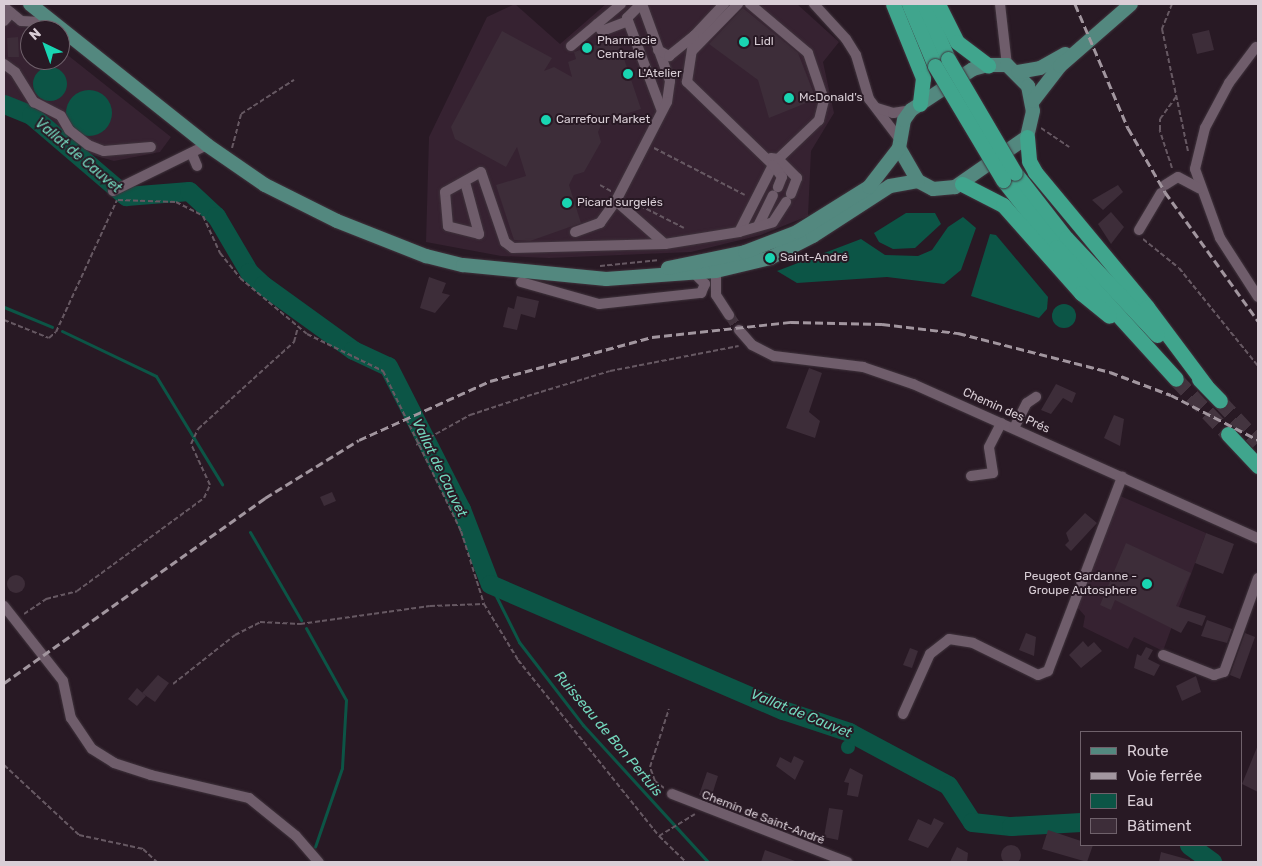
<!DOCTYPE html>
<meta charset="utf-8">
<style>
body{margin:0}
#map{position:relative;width:1262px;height:866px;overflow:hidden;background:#281924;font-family:Rubik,sans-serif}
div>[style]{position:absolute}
.built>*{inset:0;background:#362231}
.water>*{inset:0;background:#0c5546}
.round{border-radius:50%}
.stream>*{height:3px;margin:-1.5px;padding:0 1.5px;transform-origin:1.5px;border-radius:1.5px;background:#0c5546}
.river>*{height:19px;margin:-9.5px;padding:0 9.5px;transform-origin:9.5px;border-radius:9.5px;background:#0c5546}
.building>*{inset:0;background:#3d2d39}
.minor-tunnel>*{height:10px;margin-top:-5px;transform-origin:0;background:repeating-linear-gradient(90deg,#43343f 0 10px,transparent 0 15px)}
.highway-tunnel>*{height:15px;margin-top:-7.5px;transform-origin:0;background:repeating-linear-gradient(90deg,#43343f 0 15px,transparent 0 23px)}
.path>*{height:2px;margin-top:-1px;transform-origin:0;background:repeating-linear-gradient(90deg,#665862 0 5px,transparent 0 7.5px)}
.roads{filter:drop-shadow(0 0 1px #40343d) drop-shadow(0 0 1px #40343d)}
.minor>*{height:10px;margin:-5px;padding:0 5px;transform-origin:5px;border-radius:5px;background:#6f5d6b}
.major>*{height:14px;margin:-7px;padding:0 7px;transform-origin:7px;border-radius:7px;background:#53887f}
.highway>*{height:15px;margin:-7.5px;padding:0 7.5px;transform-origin:7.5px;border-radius:7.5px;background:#40a58d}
.rail>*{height:3px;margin-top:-1.5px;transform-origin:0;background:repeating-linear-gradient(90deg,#a2969f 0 8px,transparent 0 12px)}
.bridges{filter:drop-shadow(0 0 1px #40343d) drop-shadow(0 0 1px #40343d)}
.highway-bridge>*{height:15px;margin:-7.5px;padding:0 7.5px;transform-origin:7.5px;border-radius:7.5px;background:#40a58d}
.dots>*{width:14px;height:14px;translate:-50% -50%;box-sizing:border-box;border:2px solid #281924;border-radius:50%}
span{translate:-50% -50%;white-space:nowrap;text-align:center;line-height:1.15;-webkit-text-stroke:4px #281924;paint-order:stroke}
.poi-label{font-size:12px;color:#d9ced6}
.left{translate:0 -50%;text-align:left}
.right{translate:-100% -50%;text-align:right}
.street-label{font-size:12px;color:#d9ced6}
.water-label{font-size:14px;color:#73d7bd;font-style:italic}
.frame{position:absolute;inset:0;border:5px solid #d9ced6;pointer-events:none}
.legend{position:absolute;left:1080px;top:731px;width:162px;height:115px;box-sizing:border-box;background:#281924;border:1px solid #6f616b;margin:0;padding:6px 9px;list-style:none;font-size:15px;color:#d9ced6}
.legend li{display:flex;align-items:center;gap:10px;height:25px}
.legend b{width:25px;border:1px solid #6f616b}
.north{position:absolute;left:20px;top:20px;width:50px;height:50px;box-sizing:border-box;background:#281924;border:1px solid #6f616b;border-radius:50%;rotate:318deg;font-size:14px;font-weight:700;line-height:20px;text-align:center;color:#d9ced6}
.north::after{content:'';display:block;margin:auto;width:18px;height:22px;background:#19d5b2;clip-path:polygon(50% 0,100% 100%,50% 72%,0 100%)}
</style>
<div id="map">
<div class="built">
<i style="clip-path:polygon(515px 4px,560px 44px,606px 4px,797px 4px,839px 42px,823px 62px,834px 113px,811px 151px,808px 216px,761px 235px,691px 252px,549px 258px,501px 256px,426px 242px,429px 137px,487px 17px)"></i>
<i style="clip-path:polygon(4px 13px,18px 25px,36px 30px,30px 30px,30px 60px,60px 60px,60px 49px,171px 137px,160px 152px,114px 161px,89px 154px,4px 99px)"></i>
<i style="clip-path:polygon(1118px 495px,1206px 533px,1163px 651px,1134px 637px,1128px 649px,1083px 627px,1085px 616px,1076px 606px)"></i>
</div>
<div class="water">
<i class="round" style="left:33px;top:67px;width:34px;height:34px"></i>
<i class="round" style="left:66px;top:90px;width:46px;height:46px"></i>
<i style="clip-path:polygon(906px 213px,935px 213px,941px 224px,915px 248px,893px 249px,879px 242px,874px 233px)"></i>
<i style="clip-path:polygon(963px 217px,976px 228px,961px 270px,944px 284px,887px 277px,797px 283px,777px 271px,861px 239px,885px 255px,918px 256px,932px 250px,948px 227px)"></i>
<i style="clip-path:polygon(990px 234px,996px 235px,1048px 297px,1047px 309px,1039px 318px,971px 296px)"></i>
<i class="round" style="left:1052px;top:304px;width:24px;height:24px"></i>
<i class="round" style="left:841px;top:740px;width:14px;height:14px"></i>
</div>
<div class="stream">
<i style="left:4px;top:307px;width:52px;rotate:22.6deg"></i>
<i style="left:62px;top:331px;width:104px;rotate:25.6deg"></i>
<i style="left:156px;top:376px;width:127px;rotate:58.6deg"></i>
<i style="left:250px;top:532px;width:102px;rotate:59.9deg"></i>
<i style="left:490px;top:584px;width:65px;rotate:63.4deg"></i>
<i style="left:519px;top:642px;width:105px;rotate:52.4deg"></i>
<i style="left:583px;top:725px;width:185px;rotate:47.6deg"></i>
<i style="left:306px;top:628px;width:82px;rotate:60.9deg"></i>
<i style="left:346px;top:700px;width:68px;rotate:93.4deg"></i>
<i style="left:342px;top:768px;width:83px;rotate:108.9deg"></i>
</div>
<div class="river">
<i style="left:4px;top:104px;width:29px;rotate:22deg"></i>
<i style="left:31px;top:115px;width:125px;rotate:40.5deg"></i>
<i style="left:126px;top:196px;width:63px;rotate:-4.5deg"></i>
<i style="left:189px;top:191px;width:37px;rotate:43deg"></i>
<i style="left:216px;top:216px;width:65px;rotate:59.5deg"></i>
<i style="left:249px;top:272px;width:19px;rotate:43deg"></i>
<i style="left:263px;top:285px;width:111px;rotate:35.8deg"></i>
<i style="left:353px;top:350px;width:38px;rotate:25deg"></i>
<i style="left:388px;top:366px;width:161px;rotate:63deg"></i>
<i style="left:461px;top:509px;width:80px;rotate:68.9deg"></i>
<i style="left:490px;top:584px;width:319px;rotate:23.3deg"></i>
<i style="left:783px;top:710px;width:70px;rotate:18.4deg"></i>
<i style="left:849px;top:732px;width:112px;rotate:28.2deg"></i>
<i style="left:948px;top:785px;width:44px;rotate:57deg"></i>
<i style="left:972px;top:822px;width:39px;rotate:6deg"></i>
<i style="left:1011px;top:826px;width:70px;rotate:-3.3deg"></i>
<i style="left:1189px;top:845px;width:29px;rotate:36deg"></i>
</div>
<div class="building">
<i style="clip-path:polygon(743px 8px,798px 53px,816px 99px,769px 118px,758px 80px,709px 44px)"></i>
<i style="clip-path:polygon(1209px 30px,1214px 50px,1197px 54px,1192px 34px)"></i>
<i style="clip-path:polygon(502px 31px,552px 58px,544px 71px,554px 67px,572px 77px,568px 62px,576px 59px,574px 52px,617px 38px,641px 109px,603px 121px,598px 132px,601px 142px,584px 172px,574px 175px,569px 185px,581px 223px,530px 241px,514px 240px,496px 185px,526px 176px,517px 147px,506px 167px,455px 139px,451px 127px)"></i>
<i style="clip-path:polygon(18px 37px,19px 57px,8px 57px,7px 38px)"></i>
<i style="clip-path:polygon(1118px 185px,1123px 192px,1103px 210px,1092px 200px)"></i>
<i style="clip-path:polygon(1111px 212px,1124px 227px,1111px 244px,1098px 224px)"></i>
<i style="clip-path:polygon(429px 277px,446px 283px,442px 293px,450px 295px,435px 313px,420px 308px)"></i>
<i style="clip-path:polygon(517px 296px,539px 301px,535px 318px,521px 314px,517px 330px,503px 327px,508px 307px,514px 309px)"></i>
<i style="clip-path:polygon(809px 368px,822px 373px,809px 412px,820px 421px,815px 438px,786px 428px)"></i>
<i style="clip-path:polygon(1056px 384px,1076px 393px,1072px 403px,1063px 398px,1051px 414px,1041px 410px)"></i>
<i style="clip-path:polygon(1114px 415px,1124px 419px,1120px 446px,1104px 438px)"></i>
<i style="clip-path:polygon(332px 492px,336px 501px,324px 506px,320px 497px)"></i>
<i style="clip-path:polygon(1085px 513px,1097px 523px,1071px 551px,1065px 545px,1069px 541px,1066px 533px)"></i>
<i style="clip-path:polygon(1206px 533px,1234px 544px,1223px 574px,1195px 563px)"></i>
<i style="clip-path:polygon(1126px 543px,1191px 573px,1176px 606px,1206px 616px,1202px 626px,1188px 621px,1181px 633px,1115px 600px,1111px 610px,1100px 605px)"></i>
<i class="round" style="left:7px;top:575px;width:18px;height:18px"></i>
<i style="clip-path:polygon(1207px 620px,1232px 629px,1227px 643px,1201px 636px)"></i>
<i style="clip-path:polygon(1026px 633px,1036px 637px,1034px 656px,1019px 650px)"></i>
<i style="clip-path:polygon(1245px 633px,1255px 637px,1240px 679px,1230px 675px)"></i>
<i style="clip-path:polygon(1083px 641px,1088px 647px,1094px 642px,1102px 651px,1081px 668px,1069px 655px)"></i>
<i style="clip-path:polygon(1146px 647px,1153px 650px,1148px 659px,1160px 665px,1154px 676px,1134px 668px,1137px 654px,1141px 656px)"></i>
<i style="clip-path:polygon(910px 648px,918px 651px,912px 668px,903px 665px)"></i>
<i style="clip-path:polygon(158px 675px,169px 683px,155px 702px,142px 693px)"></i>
<i style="clip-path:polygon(1196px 676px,1201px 692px,1182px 701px,1176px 686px)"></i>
<i style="clip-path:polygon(137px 688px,146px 696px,137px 706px,128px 699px)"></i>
<i style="clip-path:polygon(1258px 745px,1258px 792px,1242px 784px)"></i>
<i style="clip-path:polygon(794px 756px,804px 761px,795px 780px,776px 766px,780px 757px,791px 763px)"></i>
<i style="clip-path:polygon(850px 768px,863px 775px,858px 797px,847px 795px,849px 783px,844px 782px)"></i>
<i style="clip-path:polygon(707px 772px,718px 776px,711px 798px,699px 795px)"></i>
<i style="clip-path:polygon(829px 808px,843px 810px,838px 840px,824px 837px)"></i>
<i style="clip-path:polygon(934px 818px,944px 823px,928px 848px,908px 840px,918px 819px,931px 825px)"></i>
<i style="clip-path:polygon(1048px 830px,1081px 841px,1081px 845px,1093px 845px,1087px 862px,1042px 849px)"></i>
<i class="round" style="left:1001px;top:845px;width:20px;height:20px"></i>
<i style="clip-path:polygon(957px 847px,968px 853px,967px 862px,950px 862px)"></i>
<i style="clip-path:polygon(765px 850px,795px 861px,795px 862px,761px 862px)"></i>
<i style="clip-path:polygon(1161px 852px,1190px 860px,1190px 862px,1159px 862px)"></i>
</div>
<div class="minor-tunnel">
<i style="left:729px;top:315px;width:18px;rotate:56deg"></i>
</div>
<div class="highway-tunnel">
<i style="left:1176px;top:379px;width:76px;rotate:46.6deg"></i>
<i style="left:1220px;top:401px;width:56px;rotate:47.2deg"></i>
</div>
<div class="path">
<i style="left:1172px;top:4px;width:27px;rotate:112deg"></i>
<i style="left:1162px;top:29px;width:125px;rotate:78deg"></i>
<i style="left:1041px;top:128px;width:34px;rotate:34deg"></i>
<i style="left:232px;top:148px;width:35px;rotate:-75deg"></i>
<i style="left:241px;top:114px;width:63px;rotate:-32.7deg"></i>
<i style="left:654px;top:148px;width:102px;rotate:27.3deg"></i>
<i style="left:1172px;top:168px;width:40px;rotate:-108deg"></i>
<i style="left:1160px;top:130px;width:11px;rotate:-90deg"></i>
<i style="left:1160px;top:119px;width:27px;rotate:-54deg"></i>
<i style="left:600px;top:185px;width:13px;rotate:29deg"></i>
<i style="left:118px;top:200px;width:58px;rotate:2deg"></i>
<i style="left:176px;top:202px;width:30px;rotate:27deg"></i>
<i style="left:203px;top:216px;width:41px;rotate:65.3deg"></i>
<i style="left:220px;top:253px;width:32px;rotate:51deg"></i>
<i style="left:240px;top:278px;width:87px;rotate:39.9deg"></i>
<i style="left:307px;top:334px;width:85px;rotate:26deg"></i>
<i style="left:383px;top:371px;width:178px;rotate:64deg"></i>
<i style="left:461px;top:531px;width:77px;rotate:72.5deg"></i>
<i style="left:484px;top:604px;width:66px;rotate:58.7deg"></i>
<i style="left:518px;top:660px;width:226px;rotate:51.3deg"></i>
<i style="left:659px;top:836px;width:37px;rotate:44deg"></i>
<i style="left:633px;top:202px;width:57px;rotate:27deg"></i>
<i style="left:1143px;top:239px;width:46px;rotate:38.9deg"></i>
<i style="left:1179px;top:268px;width:126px;rotate:51.1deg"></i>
<i style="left:600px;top:266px;width:60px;rotate:-5.7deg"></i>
<i style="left:4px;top:320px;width:48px;rotate:21.8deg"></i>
<i style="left:49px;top:338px;width:9px;rotate:-41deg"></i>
<i style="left:56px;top:332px;width:145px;rotate:-65.2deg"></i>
<i style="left:416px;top:445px;width:62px;rotate:-29.1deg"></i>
<i style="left:470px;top:415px;width:67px;rotate:-18.2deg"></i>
<i style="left:534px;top:394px;width:79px;rotate:-16.8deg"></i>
<i style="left:610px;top:371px;width:131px;rotate:-11deg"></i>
<i style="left:24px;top:614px;width:27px;rotate:-34deg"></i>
<i style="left:46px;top:599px;width:32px;rotate:-14deg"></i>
<i style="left:77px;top:591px;width:157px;rotate:-36.2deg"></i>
<i style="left:204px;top:498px;width:14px;rotate:-65deg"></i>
<i style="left:210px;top:485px;width:45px;rotate:-114.9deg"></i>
<i style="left:191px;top:444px;width:17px;rotate:-65deg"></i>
<i style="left:198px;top:429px;width:130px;rotate:-42.2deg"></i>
<i style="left:294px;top:342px;width:16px;rotate:-75deg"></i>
<i style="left:173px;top:684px;width:79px;rotate:-38.3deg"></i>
<i style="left:235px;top:635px;width:28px;rotate:-27deg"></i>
<i style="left:260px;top:622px;width:40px;rotate:2.9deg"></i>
<i style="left:300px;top:624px;width:131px;rotate:-7.9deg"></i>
<i style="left:430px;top:606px;width:54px;rotate:-2.1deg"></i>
<i style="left:4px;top:765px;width:103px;rotate:43deg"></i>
<i style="left:79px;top:835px;width:66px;rotate:12.3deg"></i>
<i style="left:143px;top:849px;width:19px;rotate:43deg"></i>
<i style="left:664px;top:788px;width:11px;rotate:-142deg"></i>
<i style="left:655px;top:781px;width:15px;rotate:-110deg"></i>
<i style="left:650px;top:767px;width:61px;rotate:-71.9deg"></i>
<i style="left:659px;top:836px;width:42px;rotate:-31.4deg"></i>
</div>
<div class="roads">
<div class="minor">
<i style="left:641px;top:4px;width:20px;rotate:135deg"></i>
<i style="left:627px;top:18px;width:99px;rotate:69.4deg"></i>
<i style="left:642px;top:4px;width:82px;rotate:70deg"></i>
<i style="left:670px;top:81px;width:21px;rotate:98deg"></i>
<i style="left:667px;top:102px;width:111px;rotate:117.3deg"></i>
<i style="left:616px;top:201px;width:65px;rotate:41.3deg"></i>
<i style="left:665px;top:244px;width:75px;rotate:-9.2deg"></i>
<i style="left:739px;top:232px;width:75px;rotate:-63.1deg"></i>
<i style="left:773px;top:165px;width:120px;rotate:-136deg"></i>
<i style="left:687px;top:82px;width:47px;rotate:-81.3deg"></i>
<i style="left:694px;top:36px;width:44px;rotate:-46.8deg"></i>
<i style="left:750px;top:4px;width:76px;rotate:40.2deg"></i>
<i style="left:808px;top:53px;width:50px;rotate:71.2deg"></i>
<i style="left:824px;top:100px;width:21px;rotate:104deg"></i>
<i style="left:819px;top:120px;width:57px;rotate:136.4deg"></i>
<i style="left:814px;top:4px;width:47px;rotate:47.6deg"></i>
<i style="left:846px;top:39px;width:19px;rotate:58deg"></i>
<i style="left:856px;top:55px;width:46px;rotate:73.5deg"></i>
<i style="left:869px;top:99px;width:48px;rotate:52.7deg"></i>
<i style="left:1000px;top:4px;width:61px;rotate:83.5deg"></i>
<i style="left:4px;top:7px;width:22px;rotate:39deg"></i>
<i style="left:21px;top:21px;width:34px;rotate:3deg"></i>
<i style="left:4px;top:21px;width:11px;rotate:-49deg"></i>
<i style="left:597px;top:24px;width:9px;rotate:54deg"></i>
<i style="left:602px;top:31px;width:28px;rotate:-21deg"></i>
<i style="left:571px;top:46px;width:65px;rotate:-40deg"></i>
<i style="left:1256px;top:47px;width:45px;rotate:126.9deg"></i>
<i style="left:1229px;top:83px;width:51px;rotate:118.1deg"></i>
<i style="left:1205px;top:128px;width:42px;rotate:103.7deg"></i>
<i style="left:1195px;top:169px;width:73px;rotate:70.1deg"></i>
<i style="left:1220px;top:238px;width:70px;rotate:57.2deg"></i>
<i style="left:658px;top:50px;width:13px;rotate:29deg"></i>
<i style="left:669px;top:56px;width:32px;rotate:-39deg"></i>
<i style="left:692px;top:51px;width:66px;rotate:-45.6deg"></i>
<i style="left:4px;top:64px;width:14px;rotate:36deg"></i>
<i style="left:15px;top:72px;width:36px;rotate:58deg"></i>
<i style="left:34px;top:102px;width:30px;rotate:27deg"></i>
<i style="left:61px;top:116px;width:16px;rotate:60deg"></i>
<i style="left:69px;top:130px;width:24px;rotate:38deg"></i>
<i style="left:88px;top:145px;width:17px;rotate:21deg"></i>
<i style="left:104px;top:151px;width:47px;rotate:-4.9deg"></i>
<i style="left:877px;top:108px;width:17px;rotate:17deg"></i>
<i style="left:893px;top:113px;width:18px;rotate:-9deg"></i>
<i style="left:192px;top:154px;width:13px;rotate:67deg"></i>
<i style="left:771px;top:158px;width:7px;rotate:8deg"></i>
<i style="left:778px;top:159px;width:27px;rotate:45deg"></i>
<i style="left:797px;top:178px;width:17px;rotate:111deg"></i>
<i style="left:773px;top:165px;width:15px;rotate:53deg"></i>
<i style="left:782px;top:177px;width:11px;rotate:112deg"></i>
<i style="left:465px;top:182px;width:54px;rotate:74.9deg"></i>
<i style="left:479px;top:234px;width:32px;rotate:-166deg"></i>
<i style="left:448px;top:226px;width:34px;rotate:-95deg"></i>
<i style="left:445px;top:192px;width:41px;rotate:-29.1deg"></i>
<i style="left:481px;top:172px;width:74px;rotate:71.1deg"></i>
<i style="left:505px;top:242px;width:10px;rotate:37deg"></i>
<i style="left:513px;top:248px;width:152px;rotate:-1.5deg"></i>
<i style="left:1165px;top:185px;width:15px;rotate:-32deg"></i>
<i style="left:1178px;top:177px;width:24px;rotate:28deg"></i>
<i style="left:113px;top:191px;width:105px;rotate:-26.1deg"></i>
<i style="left:758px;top:226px;width:34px;rotate:-64deg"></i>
<i style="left:1139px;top:230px;width:43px;rotate:-59.3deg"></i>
<i style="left:575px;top:232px;width:27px;rotate:-20deg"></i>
<i style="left:600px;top:223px;width:27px;rotate:-54deg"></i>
<i style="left:739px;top:232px;width:35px;rotate:-16deg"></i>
<i style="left:773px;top:222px;width:24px;rotate:-57deg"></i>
<i style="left:716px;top:271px;width:24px;rotate:90deg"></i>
<i style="left:716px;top:295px;width:24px;rotate:57deg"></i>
<i style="left:521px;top:282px;width:81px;rotate:15.8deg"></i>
<i style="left:599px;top:304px;width:103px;rotate:-6.2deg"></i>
<i style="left:701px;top:293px;width:10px;rotate:-66deg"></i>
<i style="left:705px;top:284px;width:14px;rotate:-135deg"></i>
<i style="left:739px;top:330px;width:20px;rotate:49deg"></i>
<i style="left:752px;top:345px;width:25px;rotate:27deg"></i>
<i style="left:774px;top:356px;width:90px;rotate:7deg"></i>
<i style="left:863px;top:367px;width:53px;rotate:18.8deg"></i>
<i style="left:913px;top:384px;width:378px;rotate:24.1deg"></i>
<i style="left:1014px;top:428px;width:28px;rotate:-63deg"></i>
<i style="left:1027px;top:403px;width:11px;rotate:-34deg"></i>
<i style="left:971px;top:476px;width:22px;rotate:-8deg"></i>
<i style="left:993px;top:473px;width:26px;rotate:-99deg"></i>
<i style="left:989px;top:447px;width:27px;rotate:-63deg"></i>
<i style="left:4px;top:606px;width:95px;rotate:51.8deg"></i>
<i style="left:63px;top:681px;width:38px;rotate:78deg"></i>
<i style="left:71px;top:718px;width:37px;rotate:56deg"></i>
<i style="left:92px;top:749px;width:26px;rotate:32deg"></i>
<i style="left:114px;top:763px;width:39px;rotate:18deg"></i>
<i style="left:151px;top:775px;width:101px;rotate:13.2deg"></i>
<i style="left:249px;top:798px;width:60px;rotate:39deg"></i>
<i style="left:296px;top:836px;width:35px;rotate:49deg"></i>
<i style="left:1163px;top:655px;width:55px;rotate:21.4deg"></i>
<i style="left:1214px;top:675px;width:10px;rotate:-17deg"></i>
<i style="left:1224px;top:672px;width:100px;rotate:-70.1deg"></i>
<i style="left:903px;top:714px;width:66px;rotate:-65.8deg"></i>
<i style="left:930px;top:654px;width:24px;rotate:-38deg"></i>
<i style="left:949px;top:639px;width:24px;rotate:9deg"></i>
<i style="left:973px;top:643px;width:72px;rotate:26.2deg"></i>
<i style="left:1038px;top:675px;width:11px;rotate:-22deg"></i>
<i style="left:1048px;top:671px;width:208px;rotate:-69.1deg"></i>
<i style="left:672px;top:794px;width:188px;rotate:21.2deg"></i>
</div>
<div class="major">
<i style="left:30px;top:4px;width:226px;rotate:38.5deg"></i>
<i style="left:207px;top:145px;width:70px;rotate:34.6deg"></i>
<i style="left:265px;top:185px;width:80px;rotate:26.6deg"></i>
<i style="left:337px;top:221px;width:96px;rotate:21.5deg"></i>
<i style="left:426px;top:256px;width:38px;rotate:14deg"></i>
<i style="left:463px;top:265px;width:144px;rotate:5.6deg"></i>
<i style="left:606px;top:279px;width:110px;rotate:-4.2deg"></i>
<i style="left:716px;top:271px;width:56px;rotate:-13.5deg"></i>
<i style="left:770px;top:258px;width:48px;rotate:-27.1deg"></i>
<i style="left:813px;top:236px;width:92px;rotate:-33deg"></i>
<i style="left:890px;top:186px;width:28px;rotate:-10deg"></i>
<i style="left:988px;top:65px;width:19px"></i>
<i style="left:1007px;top:65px;width:30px;rotate:45deg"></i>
<i style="left:1028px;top:86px;width:25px;rotate:79deg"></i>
<i style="left:1033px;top:111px;width:27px;rotate:103deg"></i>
<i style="left:1027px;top:137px;width:88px;rotate:145.2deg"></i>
<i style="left:955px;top:187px;width:22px;rotate:175deg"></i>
<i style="left:933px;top:189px;width:17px;rotate:-152deg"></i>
<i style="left:918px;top:181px;width:38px;rotate:-120deg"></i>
<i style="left:899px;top:148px;width:28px;rotate:-80deg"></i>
<i style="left:904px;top:120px;width:12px;rotate:-55deg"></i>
<i style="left:911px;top:110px;width:74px;rotate:-33.5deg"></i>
<i style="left:973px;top:69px;width:16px;rotate:-15deg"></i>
<i style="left:1018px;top:72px;width:22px;rotate:-10deg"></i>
<i style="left:1040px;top:68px;width:29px;rotate:-29deg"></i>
<i style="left:1033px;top:101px;width:44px;rotate:-52.4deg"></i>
<i style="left:1060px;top:66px;width:94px;rotate:-41.1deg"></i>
<i style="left:668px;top:268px;width:79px;rotate:-11.7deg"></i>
<i style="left:745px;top:252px;width:56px;rotate:-21deg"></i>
<i style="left:797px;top:232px;width:85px;rotate:-32deg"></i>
<i style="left:869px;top:187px;width:49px;rotate:-52.4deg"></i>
</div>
<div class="highway">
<i style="left:893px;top:4px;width:80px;rotate:67.9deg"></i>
<i style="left:923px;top:78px;width:26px;rotate:97deg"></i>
<i style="left:909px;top:4px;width:67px;rotate:67.2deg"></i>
<i style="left:924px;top:4px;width:60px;rotate:66.4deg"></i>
<i style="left:938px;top:4px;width:42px;rotate:63.4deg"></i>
<i style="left:957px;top:42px;width:39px;rotate:37deg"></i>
<i style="left:1027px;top:137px;width:24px;rotate:85deg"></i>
<i style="left:1029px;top:161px;width:13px;rotate:61deg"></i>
<i style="left:1035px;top:172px;width:175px;rotate:50.3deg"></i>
<i style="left:1147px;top:307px;width:99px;rotate:53.2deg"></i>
<i style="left:1015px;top:173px;width:83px;rotate:51.9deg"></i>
<i style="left:1066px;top:238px;width:133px;rotate:46.8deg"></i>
<i style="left:1003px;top:180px;width:85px;rotate:51.7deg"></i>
<i style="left:1056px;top:247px;width:178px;rotate:47.7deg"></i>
<i style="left:962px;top:184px;width:46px;rotate:27.1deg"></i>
<i style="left:1003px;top:205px;width:118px;rotate:48.4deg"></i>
<i style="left:1081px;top:293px;width:36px;rotate:39deg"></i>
<i style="left:1199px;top:379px;width:30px;rotate:46deg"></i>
<i style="left:1228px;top:434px;width:44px;rotate:46.8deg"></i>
</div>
</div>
<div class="rail">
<i style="left:1075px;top:4px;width:135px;rotate:66.9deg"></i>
<i style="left:1128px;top:128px;width:74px;rotate:60deg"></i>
<i style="left:1165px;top:192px;width:159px;rotate:54.2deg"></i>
<i style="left:4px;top:683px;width:320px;rotate:-35.3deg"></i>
<i style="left:265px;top:498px;width:110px;rotate:-31.7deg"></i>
<i style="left:359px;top:440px;width:144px;rotate:-24.2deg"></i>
<i style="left:490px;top:381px;width:168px;rotate:-15.2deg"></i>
<i style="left:652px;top:337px;width:140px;rotate:-6.2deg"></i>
<i style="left:791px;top:322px;width:91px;rotate:1.3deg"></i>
<i style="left:882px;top:324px;width:77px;rotate:6.8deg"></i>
<i style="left:958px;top:333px;width:157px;rotate:14.4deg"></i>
<i style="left:1110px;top:372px;width:65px;rotate:20.7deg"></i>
<i style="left:1171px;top:395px;width:98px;rotate:27.3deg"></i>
</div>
<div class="bridges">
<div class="highway-bridge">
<i style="left:948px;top:59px;width:132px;rotate:59.6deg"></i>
<i style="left:935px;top:66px;width:133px;rotate:59.2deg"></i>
</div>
</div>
<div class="dots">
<i style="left:744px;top:42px;background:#19d5b2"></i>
<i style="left:587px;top:48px;background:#19d5b2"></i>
<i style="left:628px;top:74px;background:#19d5b2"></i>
<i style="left:789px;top:98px;background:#19d5b2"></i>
<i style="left:546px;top:120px;background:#19d5b2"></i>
<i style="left:567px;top:203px;background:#19d5b2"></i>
<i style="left:770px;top:258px;background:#19d5b2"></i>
<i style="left:1147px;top:584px;background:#19d5b2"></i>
</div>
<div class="poi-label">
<span class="left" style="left:597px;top:48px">Pharmacie<br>Centrale</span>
<span class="left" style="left:754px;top:42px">Lidl</span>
<span class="left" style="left:638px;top:74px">L'Atelier</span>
<span class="left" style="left:799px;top:98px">McDonald's</span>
<span class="left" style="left:556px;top:120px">Carrefour Market</span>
<span class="left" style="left:577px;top:203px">Picard surgelés</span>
<span class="left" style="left:780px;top:258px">Saint-André</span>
<span class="right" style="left:1137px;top:584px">Peugeot Gardanne -<br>Groupe Autosphere</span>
</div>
<div class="street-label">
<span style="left:1006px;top:411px;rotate:24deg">Chemin des Prés</span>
<span style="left:763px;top:818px;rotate:21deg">Chemin de Saint-André</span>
</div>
<div class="water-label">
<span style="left:78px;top:156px;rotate:40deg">Vallat de Cauvet</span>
<span style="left:439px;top:468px;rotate:64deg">Vallat de Cauvet</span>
<span style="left:801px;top:714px;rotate:22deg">Vallat de Cauvet</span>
<span style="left:608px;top:734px;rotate:50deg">Ruisseau de Bon Pertuis</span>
</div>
<div class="frame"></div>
<ul class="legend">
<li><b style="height:6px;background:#53887f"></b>Route</li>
<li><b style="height:6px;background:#a2969f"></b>Voie ferrée</li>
<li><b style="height:14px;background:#0c5546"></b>Eau</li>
<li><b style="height:14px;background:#3d2d39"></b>Bâtiment</li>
</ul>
<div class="north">N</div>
</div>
